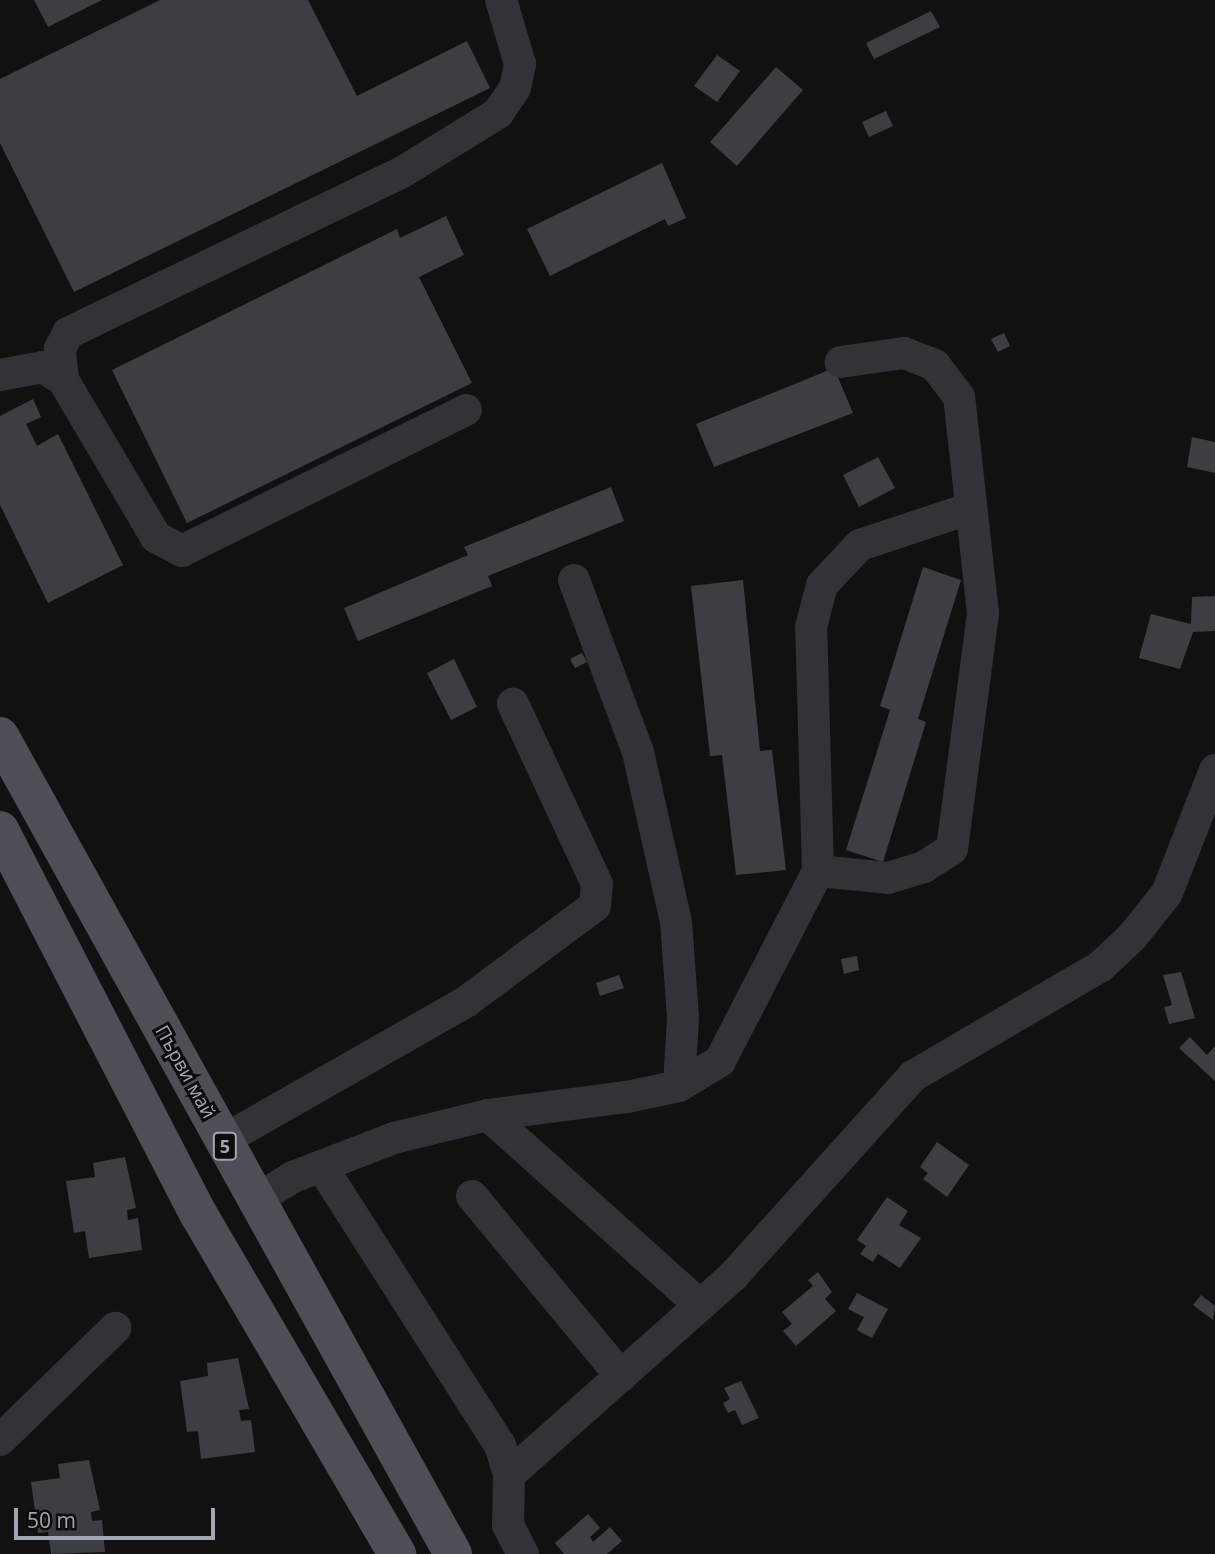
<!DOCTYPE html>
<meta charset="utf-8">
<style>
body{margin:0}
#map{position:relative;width:1215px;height:1554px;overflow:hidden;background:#111112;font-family:"Open Sans",sans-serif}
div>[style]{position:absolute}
.building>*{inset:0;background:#3d3e42}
.minor>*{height:32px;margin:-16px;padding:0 16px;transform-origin:16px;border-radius:16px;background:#323237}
.major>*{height:38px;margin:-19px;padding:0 19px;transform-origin:19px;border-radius:19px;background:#4e4f56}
span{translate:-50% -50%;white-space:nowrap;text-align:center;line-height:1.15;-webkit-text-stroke:6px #0c0c0d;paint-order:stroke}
.shield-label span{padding:2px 5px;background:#0c0c0d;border:2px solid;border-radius:5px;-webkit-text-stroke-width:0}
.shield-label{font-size:18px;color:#a2a6b2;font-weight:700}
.street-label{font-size:19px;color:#a2a6b2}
.scale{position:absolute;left:14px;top:1508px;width:201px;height:32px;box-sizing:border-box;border:4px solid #a2a6b2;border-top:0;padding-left:9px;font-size:21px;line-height:24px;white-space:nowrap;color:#a2a6b2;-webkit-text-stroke:5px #0c0c0d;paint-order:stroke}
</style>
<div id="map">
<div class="building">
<i style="clip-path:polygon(34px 0,102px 0,48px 27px)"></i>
<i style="clip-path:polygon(160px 0,308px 0,357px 96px,467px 41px,490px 88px,74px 292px,0 143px,0 79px)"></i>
<i style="clip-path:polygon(931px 11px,940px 27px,874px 59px,866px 43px)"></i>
<i style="clip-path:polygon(717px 55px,740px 71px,717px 102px,694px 86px)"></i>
<i style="clip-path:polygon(776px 67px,803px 90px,737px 166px,710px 142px)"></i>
<i style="clip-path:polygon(886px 111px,893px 126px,869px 137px,862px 122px)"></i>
<i style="clip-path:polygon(662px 163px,686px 218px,668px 226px,665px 219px,550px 276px,527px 229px)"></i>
<i style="clip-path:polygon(446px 216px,464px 255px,419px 277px,472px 383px,187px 523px,112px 370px,397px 229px,400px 238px)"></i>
<i style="clip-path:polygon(1004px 333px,1010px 346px,998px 352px,991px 339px)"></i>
<i style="clip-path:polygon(834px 368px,853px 413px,714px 467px,696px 424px)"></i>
<i style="clip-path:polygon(33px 399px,41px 417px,26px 424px,37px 446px,58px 434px,123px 565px,48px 603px,0 505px,0 416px)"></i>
<i style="clip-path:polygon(1192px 437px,1215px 442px,1215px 473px,1187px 467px)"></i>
<i style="clip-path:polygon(878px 457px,895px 488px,859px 507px,843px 475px)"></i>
<i style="clip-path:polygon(611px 487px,624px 521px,488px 576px,492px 586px,358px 641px,344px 608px,468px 555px,464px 547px)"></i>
<i style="clip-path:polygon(923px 567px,961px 580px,918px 719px,926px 722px,883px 862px,846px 850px,890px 710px,880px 706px)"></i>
<i style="clip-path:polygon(743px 580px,760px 751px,772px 750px,786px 870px,736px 875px,722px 755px,710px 756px,691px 586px)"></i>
<i style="clip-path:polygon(1215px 596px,1215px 631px,1193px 632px,1180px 669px,1139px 658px,1151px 614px,1191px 624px,1192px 597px)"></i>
<i style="clip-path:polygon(582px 653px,587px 662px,575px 668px,570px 659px)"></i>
<i style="clip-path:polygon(454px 659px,477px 707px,451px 720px,427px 673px)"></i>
<i style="clip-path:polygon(857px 956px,859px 970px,844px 974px,841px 959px)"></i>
<i style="clip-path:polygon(1181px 972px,1195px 1018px,1169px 1024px,1164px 1007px,1172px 1005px,1163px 975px)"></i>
<i style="clip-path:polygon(619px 975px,624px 988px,600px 996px,596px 983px)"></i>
<i style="clip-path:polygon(1190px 1037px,1207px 1055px,1215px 1046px,1215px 1081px,1179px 1048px)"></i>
<i style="clip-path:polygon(937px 1142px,969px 1165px,947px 1197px,923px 1179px,928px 1173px,920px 1167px)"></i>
<i style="clip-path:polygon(125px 1157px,136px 1208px,127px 1210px,128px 1220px,138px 1218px,142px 1250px,89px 1258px,85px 1231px,74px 1233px,66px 1181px,95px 1177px,93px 1163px)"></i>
<i style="clip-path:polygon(887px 1197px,908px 1211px,899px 1225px,921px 1238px,900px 1268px,878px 1254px,873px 1262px,860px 1254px,866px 1246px,857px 1240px)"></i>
<i style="clip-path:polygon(818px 1272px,832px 1292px,825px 1299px,836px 1311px,796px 1346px,783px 1331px,792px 1324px,782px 1312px,813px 1286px,808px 1280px)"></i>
<i style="clip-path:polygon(857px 1293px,888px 1309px,872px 1338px,857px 1330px,864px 1317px,848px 1309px)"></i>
<i style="clip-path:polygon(1201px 1295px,1215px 1306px,1213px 1320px,1193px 1305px)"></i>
<i style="clip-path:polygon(238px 1358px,249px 1409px,239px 1410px,241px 1421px,251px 1420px,255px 1452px,201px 1459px,198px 1431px,187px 1432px,180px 1381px,208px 1376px,207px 1363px)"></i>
<i style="clip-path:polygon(741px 1381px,759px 1418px,742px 1425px,735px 1410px,728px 1413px,723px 1403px,730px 1399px,724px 1388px)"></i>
<i style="clip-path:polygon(89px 1460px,100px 1510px,91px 1512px,92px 1521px,102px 1520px,105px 1552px,51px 1554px,48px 1532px,38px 1533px,31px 1482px,60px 1478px,58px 1464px)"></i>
<i style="clip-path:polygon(588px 1514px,600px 1528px,590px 1537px,593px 1542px,610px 1527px,622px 1541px,607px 1554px,564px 1554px,555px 1543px)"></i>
</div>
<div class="minor">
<i style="left:0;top:375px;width:44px;rotate:-10.5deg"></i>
<i style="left:43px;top:367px;width:24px;rotate:33deg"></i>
<i style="left:466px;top:410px;width:317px;rotate:153.6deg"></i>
<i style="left:182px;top:551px;width:30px;rotate:-152deg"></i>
<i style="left:156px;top:537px;width:182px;rotate:-120.6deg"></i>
<i style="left:63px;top:380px;width:31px;rotate:-96deg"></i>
<i style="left:60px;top:349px;width:18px;rotate:-63deg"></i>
<i style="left:68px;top:333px;width:369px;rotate:-25.7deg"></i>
<i style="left:401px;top:173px;width:114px;rotate:-31.7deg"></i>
<i style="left:498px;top:113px;width:30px;rotate:-56deg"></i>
<i style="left:515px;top:88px;width:25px;rotate:-78deg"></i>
<i style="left:520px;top:64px;width:67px;rotate:-106.5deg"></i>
<i style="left:574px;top:580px;width:184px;rotate:69.6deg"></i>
<i style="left:638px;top:752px;width:174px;rotate:77.4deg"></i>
<i style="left:676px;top:922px;width:96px;rotate:85.8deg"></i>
<i style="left:683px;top:1018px;width:68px;rotate:93.4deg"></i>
<i style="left:818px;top:871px;width:244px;rotate:-91.6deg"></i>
<i style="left:811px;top:627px;width:43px;rotate:-75.3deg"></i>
<i style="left:822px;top:585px;width:55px;rotate:-46.5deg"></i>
<i style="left:860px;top:545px;width:117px;rotate:-18.4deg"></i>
<i style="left:488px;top:1115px;width:285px;rotate:41.9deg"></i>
<i style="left:222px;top:1141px;width:282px;rotate:-29.7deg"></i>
<i style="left:467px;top:1001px;width:159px;rotate:-36.6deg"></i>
<i style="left:595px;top:906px;width:22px;rotate:-85deg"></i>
<i style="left:597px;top:884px;width:199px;rotate:-115deg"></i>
<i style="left:322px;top:1167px;width:330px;rotate:57.4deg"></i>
<i style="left:500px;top:1445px;width:31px;rotate:73deg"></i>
<i style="left:509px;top:1475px;width:50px;rotate:91.1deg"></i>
<i style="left:508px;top:1525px;width:33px;rotate:63deg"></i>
<i style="left:472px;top:1196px;width:234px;rotate:50.4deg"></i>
<i style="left:254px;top:1201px;width:46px;rotate:-31.6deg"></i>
<i style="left:293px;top:1177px;width:108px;rotate:-21.1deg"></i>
<i style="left:394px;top:1138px;width:97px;rotate:-13.7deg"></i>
<i style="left:488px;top:1115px;width:140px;rotate:-7.4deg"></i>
<i style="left:627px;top:1097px;width:53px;rotate:-11.9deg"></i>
<i style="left:679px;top:1086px;width:48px;rotate:-31.4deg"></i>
<i style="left:720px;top:1061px;width:214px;rotate:-62.7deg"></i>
<i style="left:818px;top:871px;width:70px;rotate:5.7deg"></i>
<i style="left:888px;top:878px;width:38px;rotate:-17deg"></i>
<i style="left:924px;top:867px;width:33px;rotate:-33deg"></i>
<i style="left:952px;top:849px;width:238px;rotate:-82.5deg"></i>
<i style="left:983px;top:613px;width:217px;rotate:-96.3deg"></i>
<i style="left:959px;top:397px;width:40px;rotate:-127deg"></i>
<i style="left:935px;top:365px;width:33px;rotate:-159deg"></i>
<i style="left:904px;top:353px;width:64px;rotate:171.9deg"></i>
<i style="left:0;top:1440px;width:161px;rotate:-44.2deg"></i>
<i style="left:509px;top:1475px;width:300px;rotate:-41.6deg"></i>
<i style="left:733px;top:1276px;width:269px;rotate:-48deg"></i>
<i style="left:913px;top:1076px;width:218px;rotate:-30.3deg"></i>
<i style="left:1101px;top:966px;width:42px;rotate:-43.1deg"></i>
<i style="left:1132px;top:937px;width:56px;rotate:-51.5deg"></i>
<i style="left:1167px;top:893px;width:132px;rotate:-68.7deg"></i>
</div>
<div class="major">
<i style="left:0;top:736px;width:935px;rotate:61.02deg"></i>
<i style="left:0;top:830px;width:433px;rotate:62.7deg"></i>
<i style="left:199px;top:1215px;width:393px;rotate:59.7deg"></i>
</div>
<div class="shield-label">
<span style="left:225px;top:1146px">5</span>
</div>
<div class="street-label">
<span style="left:185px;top:1072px;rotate:61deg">Първи май</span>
</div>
<div class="scale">50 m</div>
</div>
